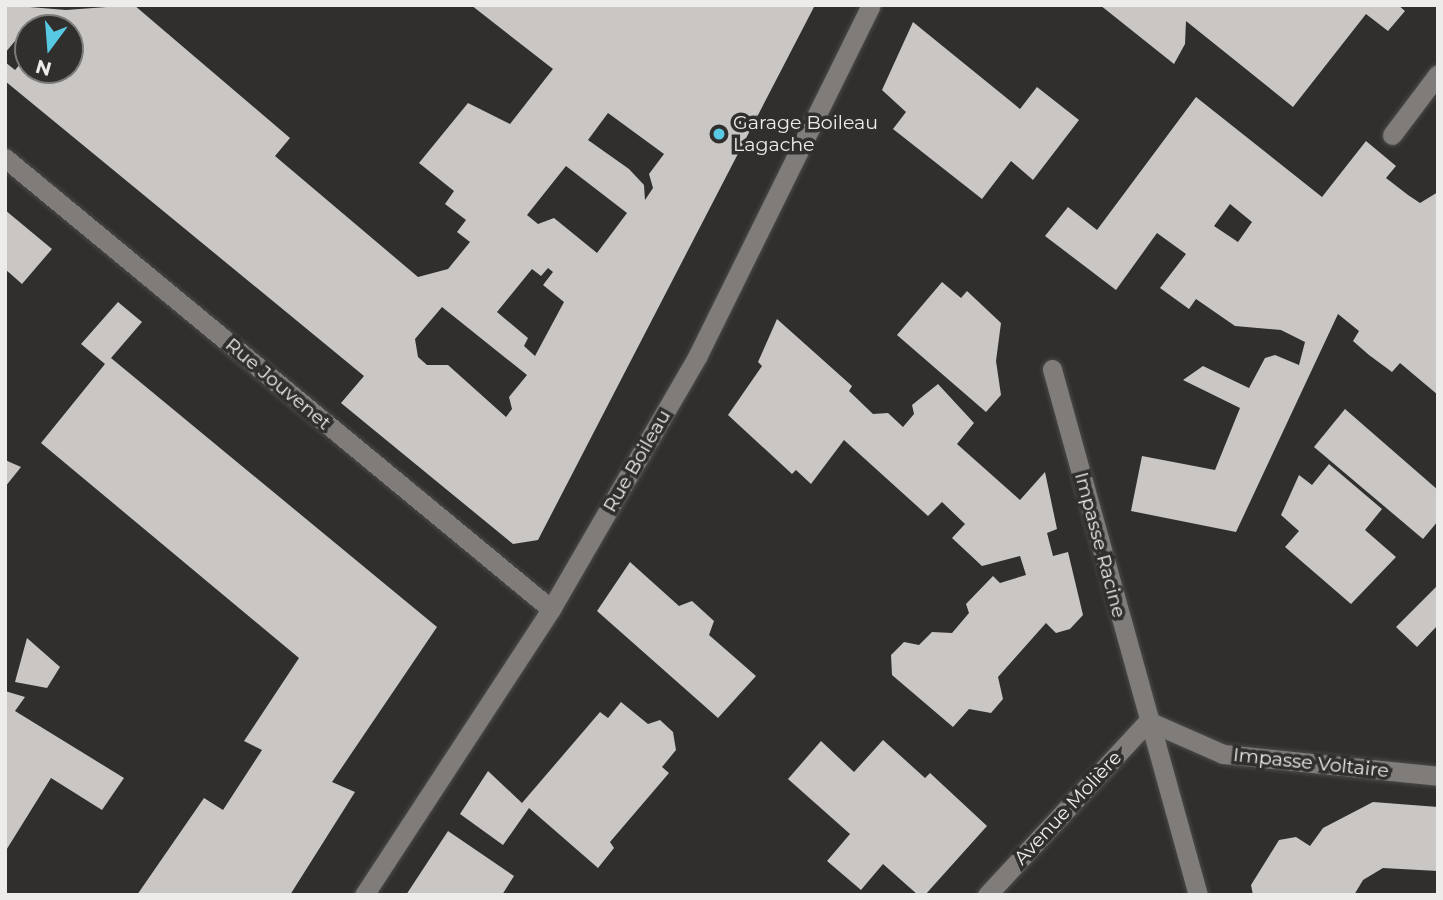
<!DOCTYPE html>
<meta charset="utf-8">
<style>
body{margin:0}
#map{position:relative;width:1443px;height:900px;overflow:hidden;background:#312f2d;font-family:Montserrat,sans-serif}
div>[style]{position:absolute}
.building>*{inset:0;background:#c9c6c4}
.roads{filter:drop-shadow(0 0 2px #4c4a48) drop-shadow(0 0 2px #4c4a48)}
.service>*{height:19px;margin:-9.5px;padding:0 9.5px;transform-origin:9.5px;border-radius:9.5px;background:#7f7c7a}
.minor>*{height:19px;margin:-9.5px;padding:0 9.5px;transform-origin:9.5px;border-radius:9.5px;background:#7f7c7a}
.dots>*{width:19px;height:19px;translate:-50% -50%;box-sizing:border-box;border:4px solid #312f2d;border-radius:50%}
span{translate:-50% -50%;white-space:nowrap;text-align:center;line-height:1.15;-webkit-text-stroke:7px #312f2d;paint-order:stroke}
.poi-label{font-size:19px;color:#eeeceb}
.left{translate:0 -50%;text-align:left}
.street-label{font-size:19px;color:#eeeceb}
.frame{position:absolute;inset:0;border:7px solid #eeeceb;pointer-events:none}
.north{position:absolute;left:14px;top:14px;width:70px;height:70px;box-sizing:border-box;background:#312f2d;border:2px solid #7d7b79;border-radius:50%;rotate:196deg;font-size:19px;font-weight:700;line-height:28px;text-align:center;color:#eeeceb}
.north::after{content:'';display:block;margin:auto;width:24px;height:32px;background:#58c9e3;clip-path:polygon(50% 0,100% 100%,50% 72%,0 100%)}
</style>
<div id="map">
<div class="building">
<i style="clip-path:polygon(evenodd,5px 5px,66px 10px,134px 5px,290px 138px,275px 156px,418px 277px,448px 269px,470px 242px,457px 232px,466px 220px,445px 204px,454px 191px,419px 163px,468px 103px,510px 124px,553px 69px,471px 5px,815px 5px,538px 540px,513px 544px,341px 403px,364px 376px,5px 81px,5px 62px,15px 70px,28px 55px,28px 70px,70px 70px,70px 28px,28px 28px,28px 52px,15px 41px,5px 53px,5px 5px,608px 113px,664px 154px,649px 174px,653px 188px,645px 200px,644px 185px,629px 169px,588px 140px,608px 113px,5px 5px,566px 166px,627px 213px,597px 253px,554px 218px,538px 224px,527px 215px,566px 166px,5px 5px,548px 268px,553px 272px,543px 285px,564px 302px,535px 356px,524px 346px,528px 338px,497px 312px,532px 269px,541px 276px,548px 268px,5px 5px,442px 307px,527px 375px,509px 397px,512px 409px,506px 417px,448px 365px,427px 365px,418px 357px,415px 339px,442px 307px)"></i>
<i style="clip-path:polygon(1100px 5px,1398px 5px,1405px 11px,1388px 31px,1366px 14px,1293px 107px,1186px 21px,1185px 44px,1174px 64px)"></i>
<i style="clip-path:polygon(913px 22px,1020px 109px,1037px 87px,1079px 120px,1033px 180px,1011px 161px,982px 199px,893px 129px,906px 112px,882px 90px)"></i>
<i style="clip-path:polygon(evenodd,1196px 97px,1322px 197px,1366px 141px,1396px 166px,1386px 178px,1408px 195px,1420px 203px,1438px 192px,1438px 395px,1400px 363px,1392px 372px,1369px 355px,1353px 341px,1359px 331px,1338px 314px,1236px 532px,1131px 511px,1142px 456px,1215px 470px,1240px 408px,1183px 380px,1203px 366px,1249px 388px,1265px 358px,1275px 355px,1299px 365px,1305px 342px,1281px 330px,1235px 326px,1196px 299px,1189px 309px,1160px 288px,1186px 254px,1157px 233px,1116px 290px,1045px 236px,1068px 207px,1097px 230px,1196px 97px,1230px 204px,1252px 222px,1238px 242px,1214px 226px,1230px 204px)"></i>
<i style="clip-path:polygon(5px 210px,52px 249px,22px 284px,5px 269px)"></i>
<i style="clip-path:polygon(942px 282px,961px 298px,967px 291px,1001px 323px,996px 361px,1001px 395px,986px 412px,897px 335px)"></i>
<i style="clip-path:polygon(118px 302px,142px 322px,111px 358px,437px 627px,332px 782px,355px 792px,290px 895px,137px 895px,204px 798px,223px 810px,262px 750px,244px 741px,299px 658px,41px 443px,105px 364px,81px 344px)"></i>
<i style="clip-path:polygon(777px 319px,852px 386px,849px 391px,873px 414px,888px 413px,903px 427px,914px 414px,912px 405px,938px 384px,974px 423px,957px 444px,1020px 500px,1045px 472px,1057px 529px,1047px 533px,1053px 556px,1068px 552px,1083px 615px,1070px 629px,1056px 633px,1046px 623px,998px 677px,1003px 699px,991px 713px,969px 709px,953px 727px,892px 675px,891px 655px,904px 642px,919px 645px,932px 632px,952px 633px,969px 613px,966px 604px,993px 576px,1000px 583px,1026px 575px,1020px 556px,982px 566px,952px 538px,965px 524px,942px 502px,928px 516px,844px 440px,811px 484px,796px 470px,792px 474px,728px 415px,762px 366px,758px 362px)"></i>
<i style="clip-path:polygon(1345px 409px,1438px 490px,1438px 521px,1423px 539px,1314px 447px)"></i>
<i style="clip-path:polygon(5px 460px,21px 467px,5px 487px)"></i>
<i style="clip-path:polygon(1329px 464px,1382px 509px,1365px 530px,1396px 557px,1351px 604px,1285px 547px,1299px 531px,1281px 515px,1299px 475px,1312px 485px)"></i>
<i style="clip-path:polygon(630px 562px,679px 606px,692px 601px,714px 621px,709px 635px,756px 676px,718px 718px,597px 611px)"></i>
<i style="clip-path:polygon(1438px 585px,1438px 625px,1417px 647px,1396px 627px)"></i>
<i style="clip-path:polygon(27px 638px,60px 667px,47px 688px,15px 682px)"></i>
<i style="clip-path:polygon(5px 691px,25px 697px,15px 711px,124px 778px,102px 810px,51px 778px,5px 852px)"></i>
<i style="clip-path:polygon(621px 702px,648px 724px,660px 720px,673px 732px,676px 750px,662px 767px,669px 773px,610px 842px,614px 848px,598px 868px,529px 808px,503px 845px,460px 814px,488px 771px,522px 803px,600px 712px,608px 718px)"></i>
<i style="clip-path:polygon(883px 740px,925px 778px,930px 773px,987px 826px,925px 895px,918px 895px,883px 864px,861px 890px,827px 861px,850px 834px,788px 779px,821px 741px,854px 772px)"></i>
<i style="clip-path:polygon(1373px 802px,1438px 807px,1438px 871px,1383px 868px,1363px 880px,1354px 895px,1253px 895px,1251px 885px,1279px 840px,1296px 837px,1310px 846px,1323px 828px)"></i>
<i style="clip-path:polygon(448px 831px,514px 876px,502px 895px,406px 895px)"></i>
</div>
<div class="roads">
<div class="service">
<i style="left:1392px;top:135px;width:76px;rotate:-53deg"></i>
<i style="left:1052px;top:369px;width:546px;rotate:74.49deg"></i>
<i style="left:1148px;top:721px;width:82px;rotate:23.7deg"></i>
<i style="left:1223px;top:754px;width:216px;rotate:5.8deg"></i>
<i style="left:987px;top:895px;width:237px;rotate:-47.2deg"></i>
</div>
<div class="minor">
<i style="left:5px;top:158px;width:708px;rotate:39.56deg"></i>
<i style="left:364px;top:895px;width:342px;rotate:-56.8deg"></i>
<i style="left:551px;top:609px;width:293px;rotate:-59.9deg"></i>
<i style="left:698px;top:355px;width:390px;rotate:-63.7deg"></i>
</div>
</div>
<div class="dots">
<i style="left:719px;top:134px;background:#58c9e3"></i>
</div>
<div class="poi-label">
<span class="left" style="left:733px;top:134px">Garage Boileau<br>Lagache</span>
</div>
<div class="street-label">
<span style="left:278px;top:384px;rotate:40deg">Rue Jouvenet</span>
<span style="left:637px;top:461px;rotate:-60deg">Rue Boileau</span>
<span style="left:1100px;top:545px;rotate:75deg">Impasse Racine</span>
<span style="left:1311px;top:763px;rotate:6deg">Impasse Voltaire</span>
<span style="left:1068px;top:808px;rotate:-47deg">Avenue Molière</span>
</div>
<div class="frame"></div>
<div class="north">N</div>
</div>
